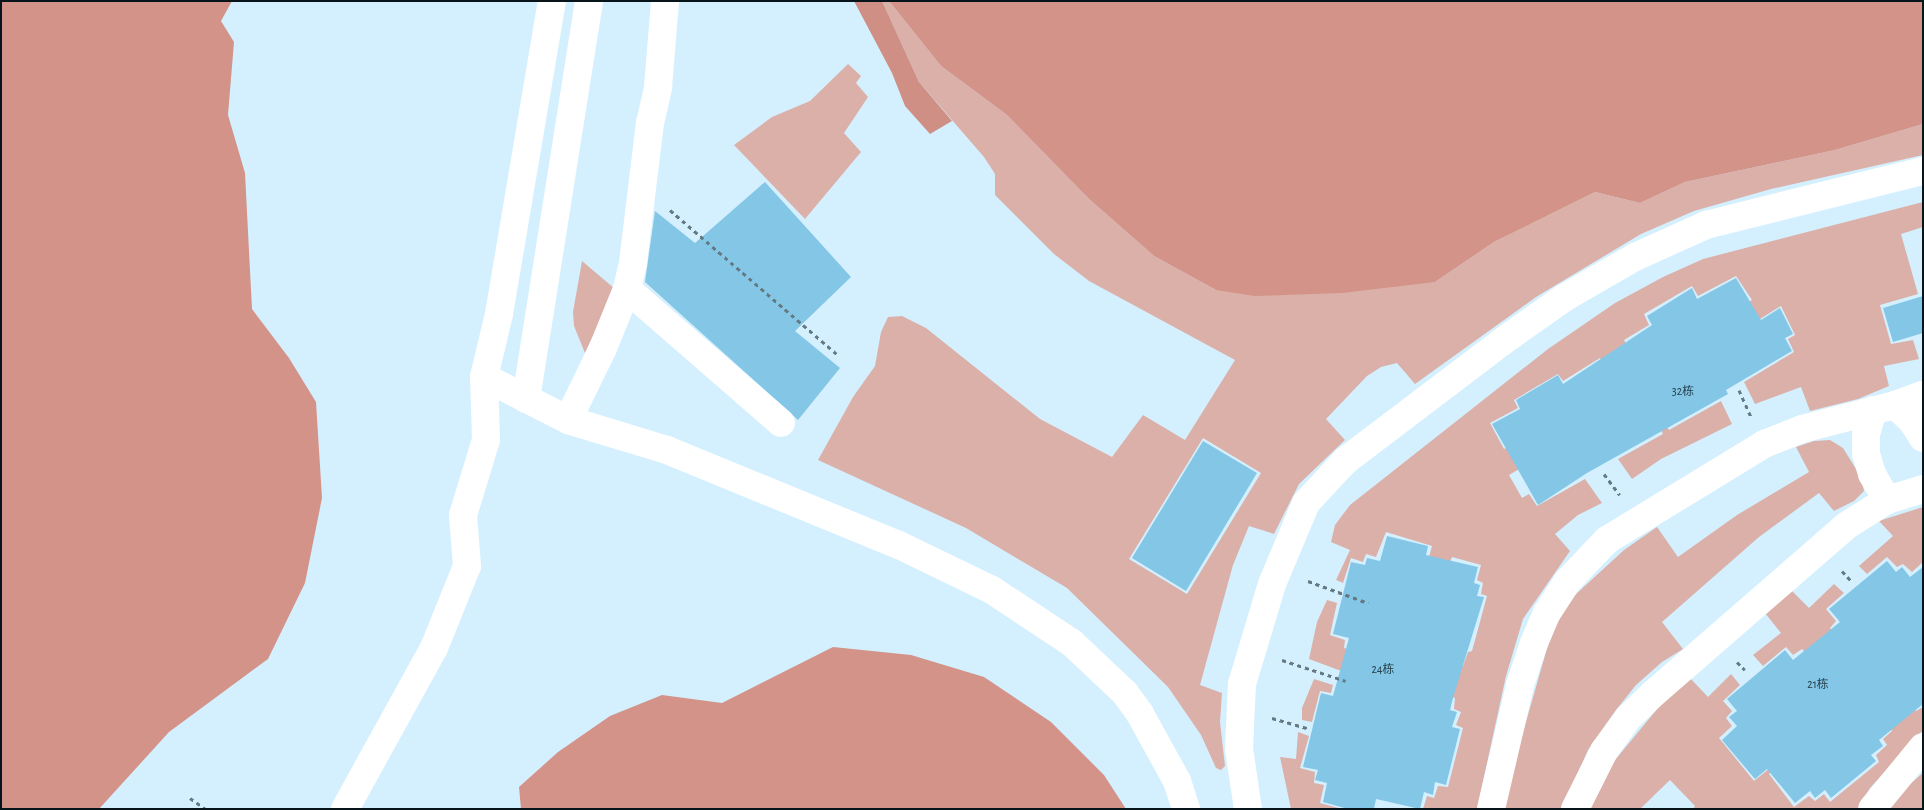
<!DOCTYPE html>
<meta charset="utf-8">
<style>
body{margin:0}
#map{position:relative;width:1924px;height:810px;overflow:hidden;background:#d4f0fe;font-family:"Alegreya Sans","Noto Sans SC",sans-serif}
div>[style]{position:absolute}
.green>*{inset:0;background:#dbb0a9}
.forest>*{inset:0;background:#d39388}
.water>*{inset:0;background:#cf8f84}
.building>*{inset:0;background:#84c6e6}
.path>*{height:3px;margin-top:-1.5px;transform-origin:0;background:repeating-linear-gradient(90deg,#657982 0 4px,transparent 0 8px)}
.minor>*{height:28px;margin:-14px;padding:0 14px;transform-origin:14px;border-radius:14px;background:#fff}
span{translate:-50% -50%;white-space:nowrap;text-align:center;line-height:1.15;-webkit-text-stroke:4px #f3fafd;paint-order:stroke}
.number-label{font-size:12px;color:#26404d}
.number-label span{-webkit-text-stroke-width:0}
.frame{position:absolute;inset:0;border:2px solid #07141a;pointer-events:none}
</style>
<div id="map">
<div class="green">
<i style="clip-path:polygon(evenodd,882px 1px,889px 1px,941px 66px,1007px 115px,1088px 198px,1154px 256px,1216px 290px,1435px 282px,1494px 242px,1595px 192px,1640px 203px,1685px 182px,1835px 150px,1923px 124px,1923px 155px,1771px 189px,1694px 211px,1641px 234px,1536px 297px,1415px 384px,1397px 363px,1381px 367px,1367px 376px,1326px 419px,1345px 440px,1299px 484px,1274px 534px,1249px 526px,1233px 565px,1200px 685px,1222px 693px,1220px 722px,1225px 766px,1221px 770px,1216px 768px,1201px 735px,1168px 687px,1067px 588px,966px 528px,818px 460px,853px 397px,875px 366px,881px 332px,888px 317px,902px 316px,926px 328px,1040px 419px,1112px 457px,1143px 415px,1185px 440px,1235px 360px,1089px 281px,1054px 254px,995px 195px,995px 174px,984px 157px,919px 82px,882px 1px,1203px 438px,1261px 473px,1187px 594px,1129px 559px,1203px 438px)"></i>
<i style="clip-path:polygon(848px 64px,861px 76px,856px 83px,868px 97px,844px 133px,861px 152px,805px 219px,734px 145px,772px 117px,810px 101px)"></i>
<i style="clip-path:polygon(1923px 202px,1923px 227px,1901px 234px,1918px 294px,1880px 305px,1891px 344px,1913px 340px,1919px 359px,1884px 366px,1889px 386px,1858px 399px,1810px 411px,1801px 387px,1755px 404px,1744px 382px,1794px 352px,1788px 339px,1795px 335px,1781px 306px,1736px 334px,1740px 307px,1752px 300px,1736px 276px,1698px 296px,1692px 286px,1644px 314px,1649px 325px,1624px 340px,1639px 365px,1614px 384px,1600px 358px,1563px 381px,1558px 374px,1514px 400px,1518px 408px,1490px 423px,1504px 449px,1515px 443px,1533px 461px,1509px 475px,1522px 498px,1529px 494px,1537px 506px,1585px 479px,1602px 503px,1578px 515px,1555px 534px,1570px 551px,1523px 619px,1506px 676px,1477px 809px,1423px 809px,1427px 796px,1434px 798px,1438px 786px,1448px 787px,1463px 728px,1456px 725px,1461px 712px,1454px 709px,1455px 698px,1420px 688px,1463px 666px,1468px 652px,1472px 651px,1487px 596px,1481px 594px,1483px 583px,1477px 580px,1481px 565px,1452px 557px,1447px 569px,1427px 564px,1432px 546px,1386px 532px,1376px 557px,1366px 554px,1363px 562px,1351px 558px,1343px 583px,1336px 580px,1350px 550px,1331px 542px,1335px 525px,1350px 505px,1548px 349px,1615px 303px,1663px 277px,1703px 259px)"></i>
<i style="clip-path:polygon(582px 261px,615px 289px,585px 353px,574px 326px,573px 312px)"></i>
<i style="clip-path:polygon(1721px 401px,1732px 424px,1661px 459px,1632px 479px,1618px 459px,1663px 434px,1656px 420px,1661px 417px,1669px 430px)"></i>
<i style="clip-path:polygon(1830px 440px,1843px 448px,1861px 477px,1864px 491px,1854px 501px,1834px 511px,1819px 493px,1759px 537px,1662px 622px,1683px 649px,1662px 662px,1636px 685px,1616px 710px,1588px 750px,1562px 809px,1501px 809px,1548px 645px,1559px 618px,1575px 595px,1624px 550px,1657px 527px,1678px 557px,1737px 515px,1809px 472px,1796px 447px,1814px 441px)"></i>
<i style="clip-path:polygon(1923px 507px,1923px 562px,1912px 572px,1903px 564px,1897px 567px,1887px 557px,1867px 574px,1859px 566px,1893px 536px,1879px 521px)"></i>
<i style="clip-path:polygon(1834px 584px,1844px 593px,1826px 609px,1836px 621px,1830px 628px,1838px 638px,1812px 660px,1802px 649px,1793px 655px,1786px 647px,1763px 666px,1753px 655px,1781px 633px,1765px 613px,1790px 589px,1809px 608px)"></i>
<i style="clip-path:polygon(1327px 600px,1337px 603px,1330px 635px,1345px 640px,1344px 648px,1358px 652px,1352px 675px,1309px 659px,1317px 622px)"></i>
<i style="clip-path:polygon(1731px 674px,1740px 685px,1723px 701px,1732px 711px,1726px 718px,1732px 726px,1719px 738px,1754px 781px,1781px 759px,1783px 761px,1769px 774px,1794px 807px,1809px 796px,1815px 801px,1824px 794px,1830px 802px,1879px 762px,1876px 755px,1887px 745px,1883px 739px,1892px 731px,1868px 701px,1913px 708px,1916px 711px,1923px 707px,1923px 730px,1870px 788px,1858px 809px,1693px 809px,1695px 806px,1670px 780px,1640px 809px,1587px 809px,1615px 760px,1663px 702px,1690px 678px,1708px 697px)"></i>
<i style="clip-path:polygon(1314px 679px,1333px 685px,1331px 693px,1320px 691px,1312px 722px,1302px 720px,1302px 708px)"></i>
<i style="clip-path:polygon(1298px 732px,1309px 736px,1300px 768px,1315px 772px,1314px 783px,1324px 785px,1320px 803px,1342px 809px,1291px 809px,1280px 757px,1296px 759px)"></i>
<i style="clip-path:polygon(1923px 773px,1923px 809px,1887px 809px,1910px 784px)"></i>
</div>
<div class="forest">
<i style="clip-path:polygon(1px 1px,232px 1px,221px 21px,234px 42px,228px 115px,245px 173px,252px 309px,289px 358px,316px 402px,322px 498px,305px 583px,268px 659px,169px 732px,99px 809px,1px 809px)"></i>
<i style="clip-path:polygon(889px 1px,1923px 1px,1923px 124px,1835px 150px,1685px 182px,1640px 203px,1595px 192px,1494px 242px,1435px 282px,1342px 293px,1255px 296px,1216px 290px,1154px 256px,1088px 198px,1007px 115px,941px 66px)"></i>
<i style="clip-path:polygon(833px 647px,911px 655px,984px 677px,1051px 722px,1104px 775px,1126px 809px,521px 809px,519px 787px,558px 752px,610px 716px,662px 695px,722px 703px)"></i>
</div>
<div class="water">
<i style="clip-path:polygon(854px 1px,882px 1px,919px 82px,952px 121px,930px 134px,905px 106px,892px 73px)"></i>
</div>
<div class="building">
<i style="clip-path:polygon(765px 182px,851px 277px,795px 331px,840px 368px,798px 420px,645px 282px,655px 211px,695px 243px)"></i>
<i style="clip-path:polygon(1736px 278px,1761px 320px,1780px 308px,1793px 334px,1785px 338px,1792px 351px,1726px 390px,1728px 394px,1587px 473px,1538px 505px,1492px 424px,1520px 409px,1516px 400px,1558px 375px,1563px 384px,1652px 325px,1647px 316px,1692px 288px,1697px 299px)"></i>
<i style="clip-path:polygon(1923px 296px,1923px 333px,1893px 342px,1883px 308px)"></i>
<i style="clip-path:polygon(1203px 441px,1257px 473px,1186px 591px,1132px 558px)"></i>
<i style="clip-path:polygon(1387px 536px,1428px 546px,1426px 555px,1478px 567px,1474px 583px,1480px 585px,1477px 596px,1484px 597px,1453px 698px,1450px 710px,1457px 712px,1452px 727px,1460px 729px,1446px 785px,1435px 782px,1433px 795px,1424px 792px,1420px 809px,1376px 799px,1374px 809px,1348px 809px,1323px 802px,1327px 783px,1315px 780px,1318px 770px,1303px 767px,1321px 693px,1333px 696px,1349px 638px,1333px 634px,1351px 562px,1365px 565px,1367px 558px,1380px 561px)"></i>
<i style="clip-path:polygon(1887px 561px,1896px 572px,1902px 567px,1910px 577px,1923px 567px,1923px 704px,1879px 740px,1883px 746px,1871px 755px,1876px 761px,1831px 798px,1825px 790px,1815px 798px,1810px 791px,1795px 803px,1767px 769px,1755px 779px,1722px 740px,1737px 726px,1729px 717px,1737px 711px,1727px 699px,1785px 650px,1793px 660px,1840px 622px,1829px 609px)"></i>
</div>
<div class="path">
<i style="left:670px;top:210px;width:222px;rotate:40.8deg"></i>
<i style="left:1739px;top:390px;width:30px;rotate:66deg"></i>
<i style="left:1604px;top:474px;width:26px;rotate:53deg"></i>
<i style="left:1842px;top:571px;width:16px;rotate:47deg"></i>
<i style="left:1308px;top:581px;width:64px;rotate:20.1deg"></i>
<i style="left:1282px;top:660px;width:67px;rotate:18.2deg"></i>
<i style="left:1737px;top:662px;width:11px;rotate:45deg"></i>
<i style="left:1272px;top:718px;width:37px;rotate:16deg"></i>
<i style="left:190px;top:798px;width:19px;rotate:35deg"></i>
</div>
<div class="minor">
<i style="left:627px;top:289px;width:204px;rotate:41deg"></i>
<i style="left:484px;top:377px;width:94px;rotate:27.1deg"></i>
<i style="left:568px;top:420px;width:103px;rotate:16.9deg"></i>
<i style="left:667px;top:450px;width:251px;rotate:22.3deg"></i>
<i style="left:899px;top:545px;width:103px;rotate:25.8deg"></i>
<i style="left:992px;top:590px;width:96px;rotate:33.5deg"></i>
<i style="left:1072px;top:643px;width:73px;rotate:43.3deg"></i>
<i style="left:1125px;top:693px;width:26px;rotate:54deg"></i>
<i style="left:1140px;top:714px;width:77px;rotate:61.1deg"></i>
<i style="left:1177px;top:781px;width:29px;rotate:72deg"></i>
<i style="left:526px;top:399px;width:403px;rotate:-81deg"></i>
<i style="left:1895px;top:405px;width:23px;rotate:43deg"></i>
<i style="left:1912px;top:421px;width:20px;rotate:57deg"></i>
<i style="left:1873px;top:410px;width:26px;rotate:106deg"></i>
<i style="left:1866px;top:435px;width:19px;rotate:90deg"></i>
<i style="left:1866px;top:454px;width:21px;rotate:73deg"></i>
<i style="left:1872px;top:474px;width:30px;rotate:60deg"></i>
<i style="left:568px;top:420px;width:80px;rotate:-64.1deg"></i>
<i style="left:603px;top:348px;width:64px;rotate:-67.9deg"></i>
<i style="left:627px;top:289px;width:27px;rotate:-77deg"></i>
<i style="left:633px;top:263px;width:141px;rotate:-83.1deg"></i>
<i style="left:650px;top:123px;width:37px;rotate:-77deg"></i>
<i style="left:658px;top:87px;width:86px;rotate:-85.3deg"></i>
<i style="left:345px;top:809px;width:184px;rotate:-61.1deg"></i>
<i style="left:434px;top:648px;width:88px;rotate:-68.1deg"></i>
<i style="left:467px;top:566px;width:51px;rotate:-94.5deg"></i>
<i style="left:463px;top:515px;width:78px;rotate:-73deg"></i>
<i style="left:486px;top:440px;width:63px;rotate:-91.8deg"></i>
<i style="left:484px;top:377px;width:65px;rotate:-76.6deg"></i>
<i style="left:499px;top:314px;width:317px;rotate:-80.4deg"></i>
<i style="left:1248px;top:809px;width:61px;rotate:-98.5deg"></i>
<i style="left:1239px;top:749px;width:65px;rotate:-87.4deg"></i>
<i style="left:1242px;top:684px;width:104px;rotate:-73.3deg"></i>
<i style="left:1272px;top:584px;width:88px;rotate:-67.2deg"></i>
<i style="left:1306px;top:503px;width:57px;rotate:-47.1deg"></i>
<i style="left:1345px;top:461px;width:198px;rotate:-37.2deg"></i>
<i style="left:1503px;top:341px;width:75px;rotate:-35.2deg"></i>
<i style="left:1564px;top:298px;width:82px;rotate:-30deg"></i>
<i style="left:1635px;top:257px;width:78px;rotate:-24.3deg"></i>
<i style="left:1706px;top:225px;width:224px;rotate:-14deg"></i>
<i style="left:1491px;top:809px;width:127px;rotate:-76.8deg"></i>
<i style="left:1520px;top:685px;width:44px;rotate:-71.6deg"></i>
<i style="left:1534px;top:643px;width:33px;rotate:-67deg"></i>
<i style="left:1547px;top:613px;width:37px;rotate:-57deg"></i>
<i style="left:1567px;top:582px;width:58px;rotate:-46.4deg"></i>
<i style="left:1607px;top:540px;width:184px;rotate:-31.4deg"></i>
<i style="left:1764px;top:444px;width:41px;rotate:-21.5deg"></i>
<i style="left:1802px;top:429px;width:96px;rotate:-14.5deg"></i>
<i style="left:1895px;top:405px;width:30px;rotate:-20deg"></i>
<i style="left:1575px;top:809px;width:65px;rotate:-63.4deg"></i>
<i style="left:1604px;top:751px;width:41px;rotate:-54deg"></i>
<i style="left:1628px;top:718px;width:36px;rotate:-44deg"></i>
<i style="left:1654px;top:693px;width:254px;rotate:-41deg"></i>
<i style="left:1846px;top:526px;width:49px;rotate:-32.4deg"></i>
<i style="left:1887px;top:500px;width:38px;rotate:-17deg"></i>
<i style="left:1872px;top:809px;width:80px;rotate:-50.6deg"></i>
</div>
<div class="number-label">
<span style="left:1683px;top:392px">32栋</span>
<span style="left:1383px;top:670px">24栋</span>
<span style="left:1818px;top:685px">21栋</span>
</div>
<div class="frame"></div>
</div>
